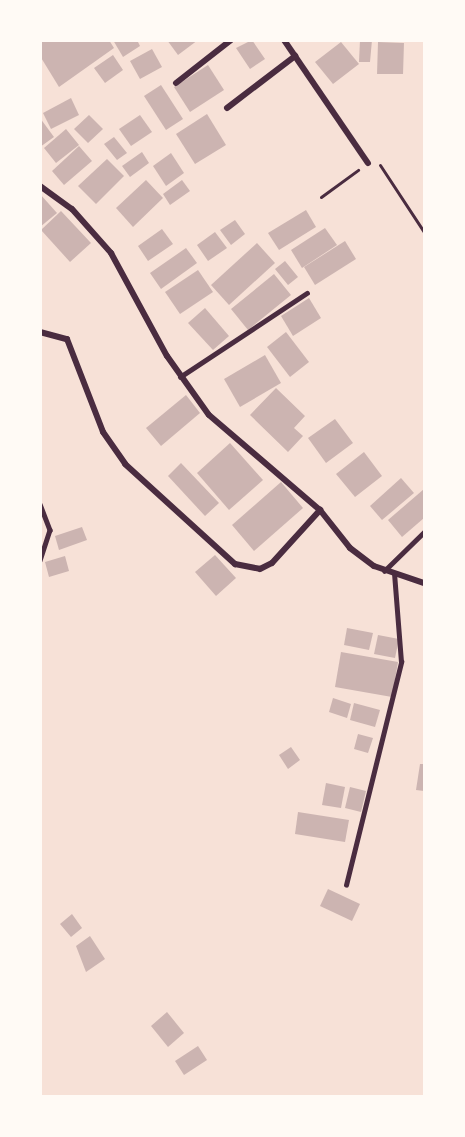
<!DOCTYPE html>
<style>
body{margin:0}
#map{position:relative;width:465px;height:1137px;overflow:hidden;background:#f7e1d7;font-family:Jost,sans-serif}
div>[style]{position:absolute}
.building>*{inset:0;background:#ccb4b1}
.path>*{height:3px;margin:-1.5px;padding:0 1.5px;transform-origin:1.5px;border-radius:1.5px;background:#4a2c40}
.service>*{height:4.5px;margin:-2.25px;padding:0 2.25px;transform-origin:2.25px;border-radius:2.25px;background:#4a2c40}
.minor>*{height:6px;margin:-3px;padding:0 3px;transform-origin:3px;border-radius:3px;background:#4a2c40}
span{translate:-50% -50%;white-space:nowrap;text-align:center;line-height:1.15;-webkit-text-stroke:4.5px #fffaf5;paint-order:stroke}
.frame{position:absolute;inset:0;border:42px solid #fffaf5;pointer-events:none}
</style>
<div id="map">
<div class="building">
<i style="clip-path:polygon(40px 40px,109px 40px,114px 48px,59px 87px,40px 56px)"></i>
<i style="clip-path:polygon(113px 40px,137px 40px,140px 46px,123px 57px)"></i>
<i style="clip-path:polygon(167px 40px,198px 40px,178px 55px)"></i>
<i style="clip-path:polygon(252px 40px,265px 59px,250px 69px,236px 48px)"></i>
<i style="clip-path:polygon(360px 40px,372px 40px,370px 62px,359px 62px)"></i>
<i style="clip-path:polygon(341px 42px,359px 64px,333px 84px,315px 62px)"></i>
<i style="clip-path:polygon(378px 42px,404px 43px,403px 74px,377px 74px)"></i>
<i style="clip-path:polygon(152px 49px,162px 67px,140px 79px,130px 61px)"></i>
<i style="clip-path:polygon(113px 55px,123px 70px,105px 83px,94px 68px)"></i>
<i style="clip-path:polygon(208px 65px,224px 90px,190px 112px,174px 87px)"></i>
<i style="clip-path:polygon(161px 85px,183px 119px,166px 130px,144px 96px)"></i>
<i style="clip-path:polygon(71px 98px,79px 115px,51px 129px,43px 113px)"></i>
<i style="clip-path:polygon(207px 114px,226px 145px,195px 164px,176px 134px)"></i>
<i style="clip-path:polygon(89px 115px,103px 129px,88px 143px,74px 129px)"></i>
<i style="clip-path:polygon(140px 115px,152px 132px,131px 146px,119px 129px)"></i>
<i style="clip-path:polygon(40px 118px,54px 137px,40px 147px)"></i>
<i style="clip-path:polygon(66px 129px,79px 145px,56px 163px,44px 148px)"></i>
<i style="clip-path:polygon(114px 137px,127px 153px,117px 160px,104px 144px)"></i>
<i style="clip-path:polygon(79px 146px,92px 161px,64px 185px,52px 171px)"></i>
<i style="clip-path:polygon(142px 152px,149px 163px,130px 177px,122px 166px)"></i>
<i style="clip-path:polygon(171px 153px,184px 173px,166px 186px,153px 166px)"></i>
<i style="clip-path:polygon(107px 159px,124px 176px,96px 204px,78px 186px)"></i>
<i style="clip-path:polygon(146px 180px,163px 198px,133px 227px,116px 208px)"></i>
<i style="clip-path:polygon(182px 180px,190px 191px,170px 205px,163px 194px)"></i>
<i style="clip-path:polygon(40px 194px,57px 213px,40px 227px)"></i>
<i style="clip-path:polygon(306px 210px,316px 227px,279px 250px,268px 233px)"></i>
<i style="clip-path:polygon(61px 211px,91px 243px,70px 262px,41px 230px)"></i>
<i style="clip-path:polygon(235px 220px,245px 234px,231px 245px,220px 230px)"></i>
<i style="clip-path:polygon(325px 228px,337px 245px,302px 268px,291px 250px)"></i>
<i style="clip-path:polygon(162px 229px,173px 244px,148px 261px,138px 246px)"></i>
<i style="clip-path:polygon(215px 232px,227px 248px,208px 261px,197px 245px)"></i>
<i style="clip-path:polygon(345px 241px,356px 259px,315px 285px,304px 267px)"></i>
<i style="clip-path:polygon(257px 243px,275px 263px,229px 305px,211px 285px)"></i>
<i style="clip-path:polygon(186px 248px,197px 263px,161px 289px,150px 273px)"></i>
<i style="clip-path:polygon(285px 261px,298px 277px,288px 285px,275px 269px)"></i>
<i style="clip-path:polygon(198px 270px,213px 292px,180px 314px,165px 292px)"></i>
<i style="clip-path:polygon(274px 274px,291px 295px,248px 330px,231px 309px)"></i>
<i style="clip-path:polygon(309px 298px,321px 318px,293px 336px,281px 316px)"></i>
<i style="clip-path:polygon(205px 308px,229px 336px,213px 350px,188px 323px)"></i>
<i style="clip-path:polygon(286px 332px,309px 362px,290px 377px,267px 347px)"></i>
<i style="clip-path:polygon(265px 355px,281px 383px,240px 407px,224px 379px)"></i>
<i style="clip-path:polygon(276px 388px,305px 416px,294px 428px,303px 436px,288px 452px,250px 415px)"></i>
<i style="clip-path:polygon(186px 395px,200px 413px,161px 446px,146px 428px)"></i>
<i style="clip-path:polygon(335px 419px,353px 443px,326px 463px,308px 438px)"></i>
<i style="clip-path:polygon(230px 443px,263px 480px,229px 510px,197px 473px)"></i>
<i style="clip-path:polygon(364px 452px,382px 476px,355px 497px,336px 474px)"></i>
<i style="clip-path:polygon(181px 463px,219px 503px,205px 516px,168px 476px)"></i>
<i style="clip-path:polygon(401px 478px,414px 493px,382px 520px,370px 506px)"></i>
<i style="clip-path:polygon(281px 482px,303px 508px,254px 551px,232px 525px)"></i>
<i style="clip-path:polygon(424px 489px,424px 518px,402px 537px,388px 520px)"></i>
<i style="clip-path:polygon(82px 527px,87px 540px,59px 550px,55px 536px)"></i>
<i style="clip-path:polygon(215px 555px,236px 578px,216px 596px,195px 572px)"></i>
<i style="clip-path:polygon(65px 556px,69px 571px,49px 577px,45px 562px)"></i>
<i style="clip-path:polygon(347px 628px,373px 633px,369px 650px,344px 645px)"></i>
<i style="clip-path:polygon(378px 635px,399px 639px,395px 658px,374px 654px)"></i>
<i style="clip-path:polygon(341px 652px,398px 662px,392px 697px,335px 687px)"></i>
<i style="clip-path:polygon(333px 698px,351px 704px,347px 718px,329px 712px)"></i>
<i style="clip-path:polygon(354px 703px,380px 710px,375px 727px,350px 720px)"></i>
<i style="clip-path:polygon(358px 734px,373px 738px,368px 753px,354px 749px)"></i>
<i style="clip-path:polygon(291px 747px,300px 760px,288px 769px,279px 755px)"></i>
<i style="clip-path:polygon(420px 764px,424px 764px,424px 791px,416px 790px)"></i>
<i style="clip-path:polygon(326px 783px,345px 787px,341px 808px,322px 805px)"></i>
<i style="clip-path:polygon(350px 787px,366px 791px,361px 812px,345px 808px)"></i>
<i style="clip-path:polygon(298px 812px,349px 820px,345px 842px,295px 834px)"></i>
<i style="clip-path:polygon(328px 889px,360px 904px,352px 921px,320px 906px)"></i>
<i style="clip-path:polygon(72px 914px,82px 928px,71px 937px,60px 924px)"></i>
<i style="clip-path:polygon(90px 936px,105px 959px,86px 972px,76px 946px)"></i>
<i style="clip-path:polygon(167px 1012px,184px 1033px,168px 1047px,151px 1026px)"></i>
<i style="clip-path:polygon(198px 1046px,207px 1060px,184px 1075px,175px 1061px)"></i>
</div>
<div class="path">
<i style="left:380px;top:165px;width:80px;rotate:56.7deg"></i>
<i style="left:321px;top:197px;width:46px;rotate:-36.1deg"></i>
</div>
<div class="service">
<i style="left:180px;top:377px;width:152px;rotate:-33.5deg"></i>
<i style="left:40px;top:504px;width:28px;rotate:69deg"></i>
<i style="left:50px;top:530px;width:32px;rotate:108deg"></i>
<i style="left:384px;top:571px;width:56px;rotate:-44.3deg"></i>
<i style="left:346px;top:885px;width:230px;rotate:-76.1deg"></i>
<i style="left:401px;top:662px;width:88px;rotate:-94.5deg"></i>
</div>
<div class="minor">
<i style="left:284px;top:40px;width:149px;rotate:55.7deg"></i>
<i style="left:176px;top:83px;width:70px;rotate:-38deg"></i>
<i style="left:227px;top:108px;width:86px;rotate:-37.4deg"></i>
<i style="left:40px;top:186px;width:39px;rotate:36deg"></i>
<i style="left:72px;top:209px;width:59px;rotate:48.4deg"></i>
<i style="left:111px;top:253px;width:117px;rotate:61.5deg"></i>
<i style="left:167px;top:356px;width:72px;rotate:54.6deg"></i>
<i style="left:209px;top:415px;width:146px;rotate:40.6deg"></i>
<i style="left:40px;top:332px;width:28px;rotate:15deg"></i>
<i style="left:67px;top:339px;width:100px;rotate:68.8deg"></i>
<i style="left:103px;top:432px;width:39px;rotate:55deg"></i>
<i style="left:125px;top:464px;width:149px;rotate:42.3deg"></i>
<i style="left:235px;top:564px;width:25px;rotate:11deg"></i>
<i style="left:260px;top:569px;width:13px;rotate:-27deg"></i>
<i style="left:272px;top:563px;width:72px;rotate:-47.8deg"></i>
<i style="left:320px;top:510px;width:48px;rotate:51.7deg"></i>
<i style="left:350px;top:548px;width:30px;rotate:37deg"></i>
<i style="left:374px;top:566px;width:53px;rotate:18.8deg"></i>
</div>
<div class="frame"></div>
</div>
